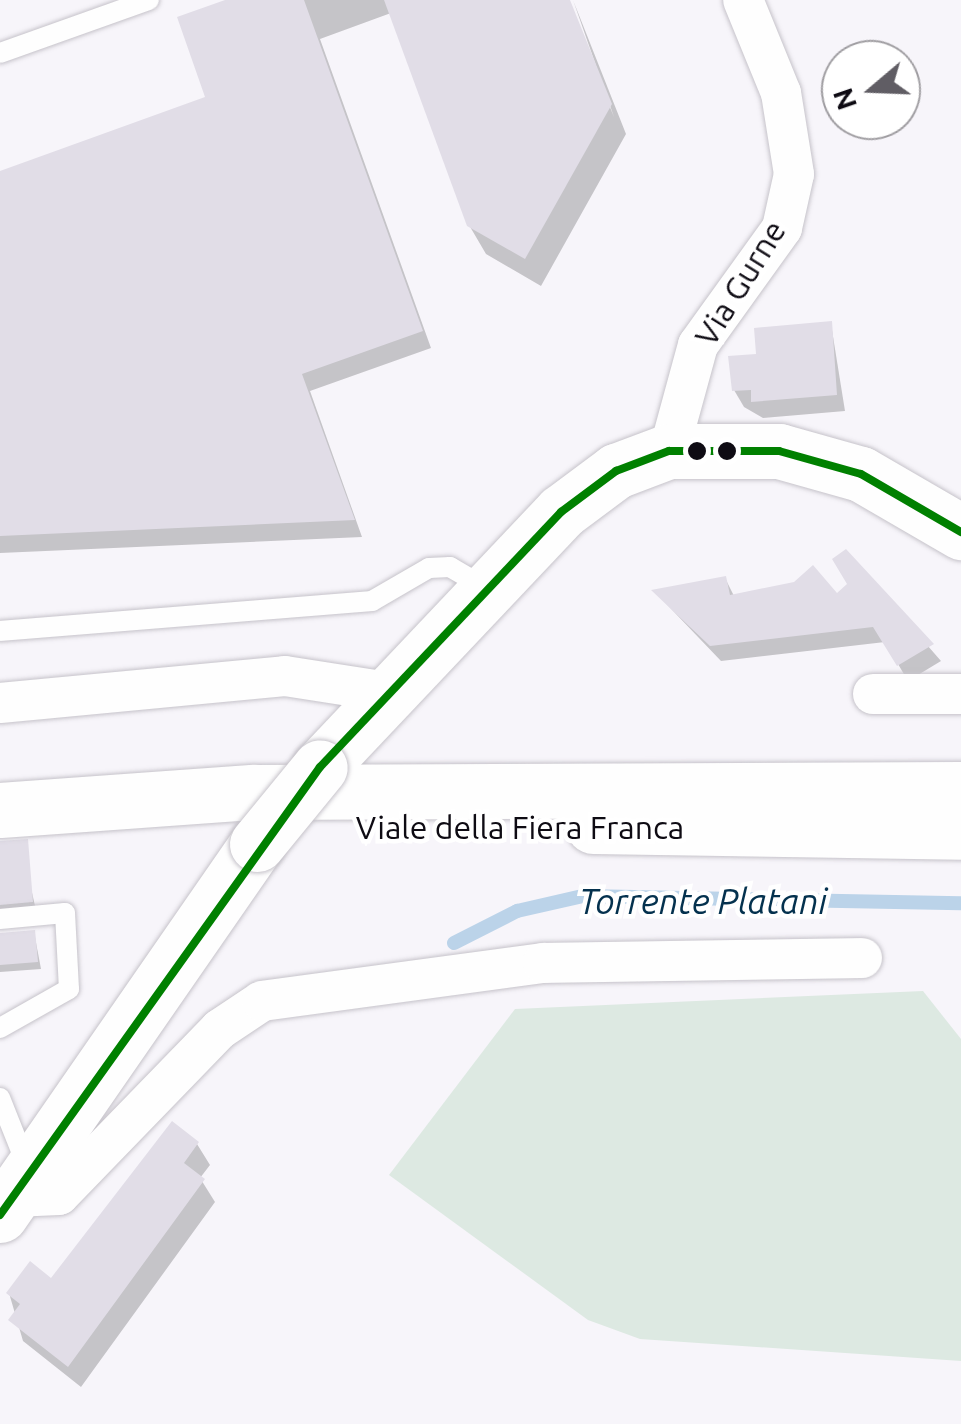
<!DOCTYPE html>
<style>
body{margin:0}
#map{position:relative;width:961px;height:1424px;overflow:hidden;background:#f7f5fa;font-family:Ubuntu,sans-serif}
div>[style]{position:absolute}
.green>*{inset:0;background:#dde9e2}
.shadow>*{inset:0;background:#0003}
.stream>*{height:14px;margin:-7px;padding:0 7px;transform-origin:7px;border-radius:7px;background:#bbd3e9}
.building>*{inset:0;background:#e1dde7}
.roads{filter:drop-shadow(0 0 2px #c6c3ca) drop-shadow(0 0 2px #c6c3ca)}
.lane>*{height:20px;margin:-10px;padding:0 10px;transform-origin:10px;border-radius:10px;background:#fefefe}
.street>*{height:40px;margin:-20px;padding:0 20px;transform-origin:20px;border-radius:20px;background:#fefefe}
.secondary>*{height:55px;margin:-27.5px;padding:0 27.5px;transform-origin:27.5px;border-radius:27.5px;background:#fefefe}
.primary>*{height:55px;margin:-27.5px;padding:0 27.5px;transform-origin:27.5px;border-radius:27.5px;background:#fefefe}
.bridges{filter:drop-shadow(0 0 2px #c6c3ca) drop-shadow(0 0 2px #c6c3ca)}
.secondary-bridge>*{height:55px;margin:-27.5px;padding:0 27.5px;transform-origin:27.5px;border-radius:27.5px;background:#fefefe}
.bus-1>*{height:8px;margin:-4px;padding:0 4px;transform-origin:4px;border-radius:4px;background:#008000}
.dots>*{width:28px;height:28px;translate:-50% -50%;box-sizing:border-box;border:5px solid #fff;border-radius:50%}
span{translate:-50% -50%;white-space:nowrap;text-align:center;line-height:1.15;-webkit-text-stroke:9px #fff;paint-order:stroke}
.street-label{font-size:32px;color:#0e0b13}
.water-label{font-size:35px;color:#04314e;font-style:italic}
.north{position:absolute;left:821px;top:40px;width:100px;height:100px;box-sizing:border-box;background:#fff;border:2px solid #9f9da1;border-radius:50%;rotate:251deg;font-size:28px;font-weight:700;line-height:40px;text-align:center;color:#0e0b13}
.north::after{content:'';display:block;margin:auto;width:35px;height:45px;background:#605d64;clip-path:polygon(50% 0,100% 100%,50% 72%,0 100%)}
</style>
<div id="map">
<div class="green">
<i style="clip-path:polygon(923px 991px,961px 1039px,961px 1361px,640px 1339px,588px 1320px,389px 1175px,515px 1009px)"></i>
</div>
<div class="shadow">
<i style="clip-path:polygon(233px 0,567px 0,614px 117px,573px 0,626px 134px,541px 286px,486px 254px,469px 225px,391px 13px,320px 39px,431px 348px,310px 391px,362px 537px,0 553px,0 174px,209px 99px)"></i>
<i style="clip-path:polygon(831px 324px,845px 411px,763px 418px,744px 407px,734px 390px,758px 356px)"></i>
<i style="clip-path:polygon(846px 552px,941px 661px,908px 681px,885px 642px,721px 661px,655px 592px,725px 578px,734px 596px,837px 596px,850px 585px)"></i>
<i style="clip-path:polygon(30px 884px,36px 910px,0 915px,0 886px)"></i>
<i style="clip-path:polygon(34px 932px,41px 969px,0 972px,0 934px)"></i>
<i style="clip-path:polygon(197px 1144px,210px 1165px,200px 1178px,215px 1202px,81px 1387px,23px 1341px,9px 1293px,52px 1282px)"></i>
</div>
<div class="stream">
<i style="left:454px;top:943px;width:71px;rotate:-26.9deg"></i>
<i style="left:517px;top:911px;width:68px;rotate:-12.8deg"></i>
<i style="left:583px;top:896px;width:378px;rotate:1.1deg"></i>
</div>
<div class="building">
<i style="clip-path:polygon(225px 0,304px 0,423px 331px,302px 374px,355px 520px,0 536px,0 171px,205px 97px,177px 17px)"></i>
<i style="clip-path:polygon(384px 0,570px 0,612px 104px,525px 259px,467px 226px)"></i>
<i style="clip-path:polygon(832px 321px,837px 395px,751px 402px,751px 390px,732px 391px,728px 356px,756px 354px,754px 328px)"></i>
<i style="clip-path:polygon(846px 549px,934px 644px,897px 666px,873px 627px,710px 646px,651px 590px,726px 576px,730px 595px,794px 582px,813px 565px,837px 593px,847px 584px,832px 559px)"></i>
<i style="clip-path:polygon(28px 839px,33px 902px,0 905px,0 841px)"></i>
<i style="clip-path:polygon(35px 930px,38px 962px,0 965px,0 933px)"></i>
<i style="clip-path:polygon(172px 1121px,199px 1142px,184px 1163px,205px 1179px,68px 1367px,8px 1320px,20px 1304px,6px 1293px,30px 1261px,51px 1278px)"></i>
</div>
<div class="roads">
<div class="lane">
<i style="left:0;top:53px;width:158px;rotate:-19.6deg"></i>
<i style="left:0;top:631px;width:373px;rotate:-4.6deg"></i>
<i style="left:372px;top:601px;width:66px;rotate:-30.1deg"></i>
<i style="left:429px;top:568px;width:21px;rotate:-3deg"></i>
<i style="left:450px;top:567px;width:42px;rotate:30.3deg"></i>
<i style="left:0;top:919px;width:65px;rotate:-5.3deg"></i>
<i style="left:65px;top:913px;width:76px;rotate:87deg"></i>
<i style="left:69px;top:989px;width:79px;rotate:150.5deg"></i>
<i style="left:0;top:1098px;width:73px;rotate:68.3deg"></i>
</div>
<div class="street">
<i style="left:669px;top:451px;width:110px;rotate:-74.7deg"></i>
<i style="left:698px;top:345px;width:144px;rotate:-54.3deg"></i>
<i style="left:782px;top:228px;width:55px;rotate:-77.5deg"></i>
<i style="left:794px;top:174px;width:82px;rotate:-99.1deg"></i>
<i style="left:781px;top:93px;width:100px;rotate:-112.2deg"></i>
<i style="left:873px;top:694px;width:88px"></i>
<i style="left:0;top:703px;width:286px;rotate:-5.4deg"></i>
<i style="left:285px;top:676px;width:104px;rotate:8.8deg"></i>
<i style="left:13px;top:1197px;width:46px;rotate:-2.5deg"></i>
<i style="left:59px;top:1195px;width:231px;rotate:-45.9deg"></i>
<i style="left:220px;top:1029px;width:50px;rotate:-33.7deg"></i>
<i style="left:262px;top:1001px;width:284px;rotate:-7.7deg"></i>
<i style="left:543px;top:963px;width:319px;rotate:-0.9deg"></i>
</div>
<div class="secondary">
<i style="left:320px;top:767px;width:351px;rotate:-46.6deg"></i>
<i style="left:561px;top:512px;width:69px;rotate:-36.7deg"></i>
<i style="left:616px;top:471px;width:57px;rotate:-20.7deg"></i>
<i style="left:669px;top:451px;width:110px"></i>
<i style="left:779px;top:451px;width:85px;rotate:15.7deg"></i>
<i style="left:861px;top:474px;width:116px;rotate:30.1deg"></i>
<i style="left:0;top:1215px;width:451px;rotate:-55.3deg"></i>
</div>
<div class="primary">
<i style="left:0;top:810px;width:255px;rotate:-4.1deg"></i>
<i style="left:254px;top:792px;width:707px;rotate:-0.24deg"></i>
<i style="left:593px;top:826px;width:368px;rotate:0.9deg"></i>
</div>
</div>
<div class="bridges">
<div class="secondary-bridge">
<i style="left:257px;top:844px;width:99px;rotate:-50.7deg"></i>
</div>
</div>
<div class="bus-1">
<i style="left:0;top:1215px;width:551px;rotate:-54.46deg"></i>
<i style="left:320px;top:767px;width:351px;rotate:-46.6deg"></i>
<i style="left:561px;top:512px;width:69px;rotate:-36.7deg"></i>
<i style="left:616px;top:471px;width:57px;rotate:-20.7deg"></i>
<i style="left:669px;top:451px;width:110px"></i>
<i style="left:779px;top:451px;width:85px;rotate:15.7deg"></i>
<i style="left:861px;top:474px;width:116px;rotate:30.1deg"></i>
</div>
<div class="dots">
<i style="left:697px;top:451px;background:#0e0b13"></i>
<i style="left:727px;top:451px;background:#0e0b13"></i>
</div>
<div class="street-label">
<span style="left:740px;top:283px;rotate:-58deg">Via Gurne</span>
<span style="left:520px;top:827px">Viale della Fiera Franca</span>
</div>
<div class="water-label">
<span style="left:703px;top:901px">Torrente Platani</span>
</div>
<div class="north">N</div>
</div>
